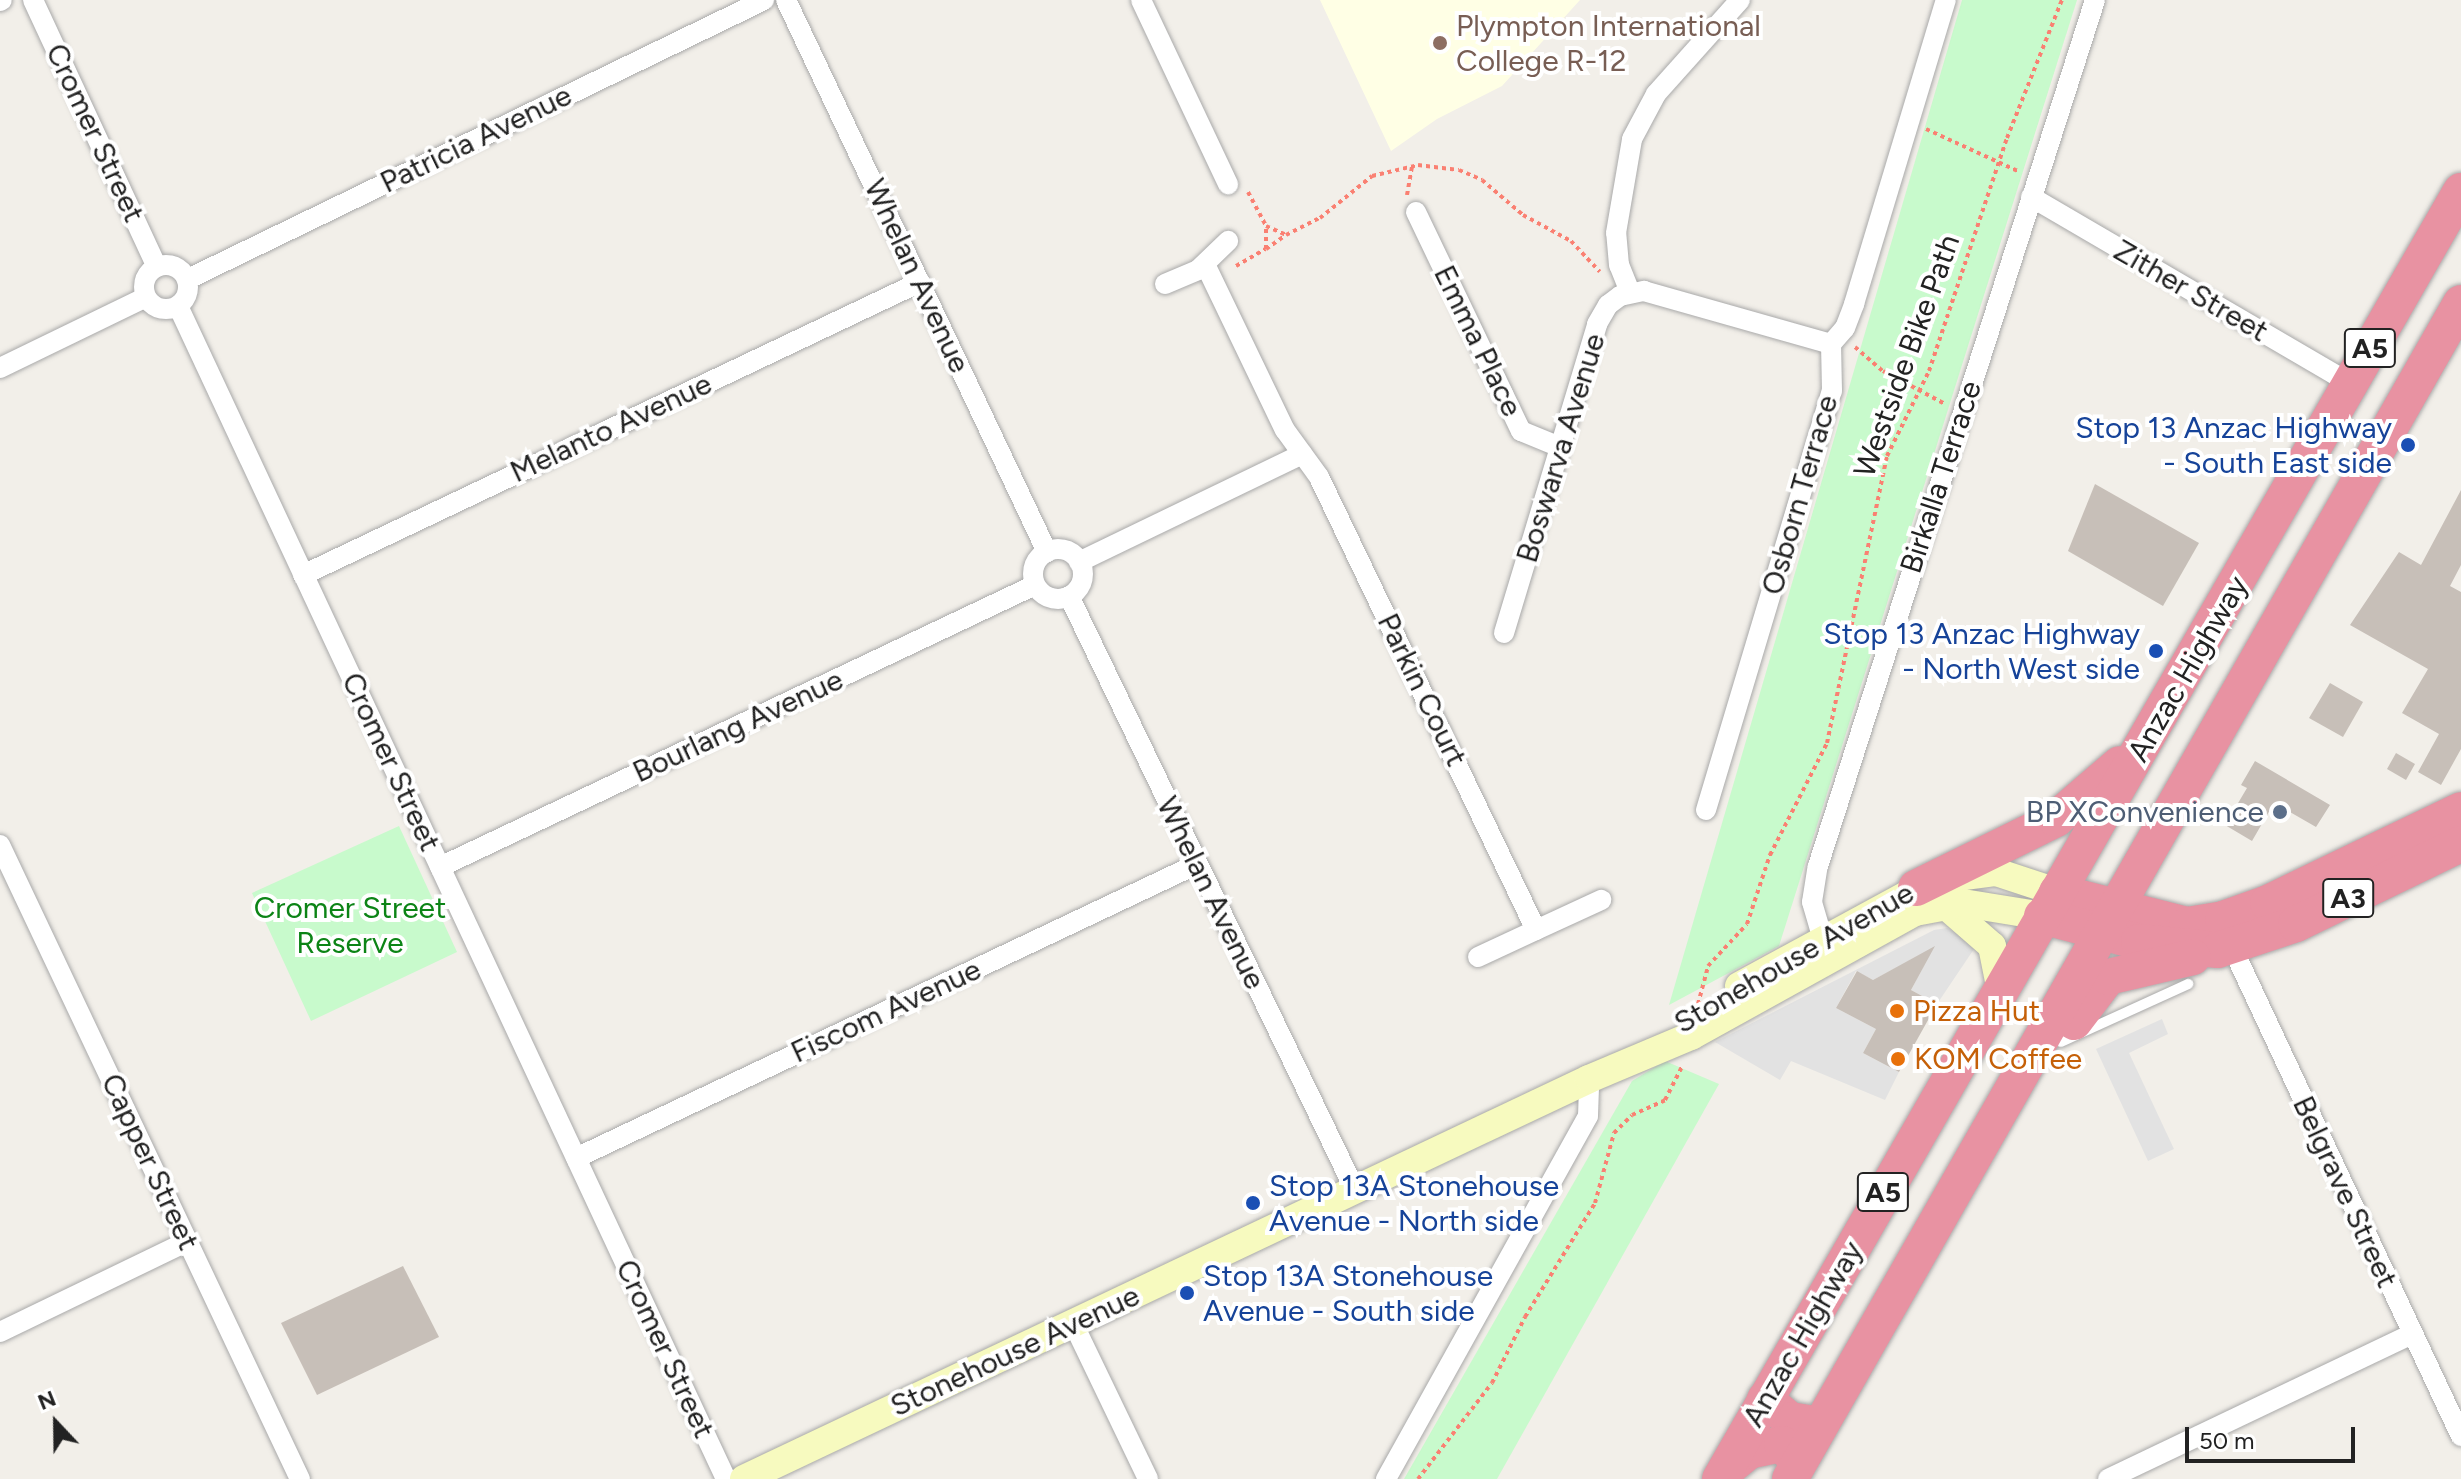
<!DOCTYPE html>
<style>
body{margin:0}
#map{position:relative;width:2461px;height:1479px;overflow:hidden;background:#f2efe9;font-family:Figtree,sans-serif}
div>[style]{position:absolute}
.education>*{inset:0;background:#ffffe5}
.park>*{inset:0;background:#c8facc}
.parking>*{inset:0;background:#e2e2e2}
.building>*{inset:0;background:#c7bfb8}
.path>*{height:4px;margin-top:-2px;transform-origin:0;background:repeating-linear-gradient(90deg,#fa8072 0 4px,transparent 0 8px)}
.roads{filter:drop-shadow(0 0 2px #a9a9a9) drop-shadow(0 0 2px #a9a9a9)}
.lane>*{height:10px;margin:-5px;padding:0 5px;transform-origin:5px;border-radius:5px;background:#fff}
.street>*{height:20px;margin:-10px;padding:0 10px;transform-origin:10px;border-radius:10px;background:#fff}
.street>.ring{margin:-10px;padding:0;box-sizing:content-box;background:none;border:20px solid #fff;border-radius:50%}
.secondary>*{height:28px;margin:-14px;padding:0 14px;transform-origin:14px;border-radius:14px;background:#f7fabf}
.highway>*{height:36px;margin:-18px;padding:0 18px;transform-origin:18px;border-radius:18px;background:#e892a2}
.dots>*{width:22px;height:22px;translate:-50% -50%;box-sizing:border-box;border:4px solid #fff;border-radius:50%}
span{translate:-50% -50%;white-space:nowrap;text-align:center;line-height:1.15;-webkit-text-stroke:8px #fff;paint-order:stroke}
.shield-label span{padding:2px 6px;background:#fff;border:2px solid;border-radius:6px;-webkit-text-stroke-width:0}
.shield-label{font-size:28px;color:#222;font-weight:700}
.education-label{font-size:30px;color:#785e54}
.left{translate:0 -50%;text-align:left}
.street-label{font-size:30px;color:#222}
.transit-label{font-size:30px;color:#164399}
.right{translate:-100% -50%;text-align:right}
.service-label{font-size:30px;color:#4e5e75}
.park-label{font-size:30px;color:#0c8416}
.food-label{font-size:30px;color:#c56008}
.north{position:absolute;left:16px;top:1383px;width:80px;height:80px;-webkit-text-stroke:6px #fff;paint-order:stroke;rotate:338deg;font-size:22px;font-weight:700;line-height:32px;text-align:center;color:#222}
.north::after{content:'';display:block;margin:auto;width:28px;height:36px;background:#222;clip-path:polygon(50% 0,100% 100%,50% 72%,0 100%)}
.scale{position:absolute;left:2185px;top:1427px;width:170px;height:36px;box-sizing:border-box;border:4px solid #222;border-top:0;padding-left:10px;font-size:24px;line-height:28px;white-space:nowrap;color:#222;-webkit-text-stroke:6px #fff;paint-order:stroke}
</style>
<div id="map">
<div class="education">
<i style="clip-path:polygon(1320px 0,1580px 0,1502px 86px,1437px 119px,1391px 151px)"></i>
</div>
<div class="park">
<i style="clip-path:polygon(1962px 0,2077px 0,1779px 946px,1669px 1005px)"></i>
<i style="clip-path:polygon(399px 826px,457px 952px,311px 1021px,252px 893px)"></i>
<i style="clip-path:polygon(1665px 1061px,1719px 1084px,1497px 1479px,1404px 1479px,1632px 1081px)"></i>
</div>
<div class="parking">
<i style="clip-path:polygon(1947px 928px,1970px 941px,1974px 949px,1937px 1004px,1911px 990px,1927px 960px,1920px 955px,1873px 980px,1856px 971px,1836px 1008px,1876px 1029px,1863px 1053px,1899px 1072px,1885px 1100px,1791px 1061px,1780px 1080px,1715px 1042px,1934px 930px)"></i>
<i style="clip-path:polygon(2162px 1019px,2168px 1034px,2129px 1053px,2174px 1149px,2148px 1161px,2096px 1049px)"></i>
</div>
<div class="building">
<i style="clip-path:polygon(2095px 484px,2199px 543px,2163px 606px,2068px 551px)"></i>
<i style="clip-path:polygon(2461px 490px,2461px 565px,2450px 586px,2461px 592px,2461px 749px,2441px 785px,2418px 772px,2439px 734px,2402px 713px,2428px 669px,2350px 625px,2399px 552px,2421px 565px)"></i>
<i style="clip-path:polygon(2330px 683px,2363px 702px,2343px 737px,2309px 718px)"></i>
<i style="clip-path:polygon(2396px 753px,2415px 764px,2406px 780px,2387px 769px)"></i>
<i style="clip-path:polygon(2255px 761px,2330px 805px,2316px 827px,2274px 803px,2252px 841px,2225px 825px,2247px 788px,2241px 785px)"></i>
<i style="clip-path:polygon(1935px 946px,1911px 990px,1937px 1004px,1899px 1072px,1863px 1053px,1876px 1029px,1836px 1008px,1857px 971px,1873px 980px)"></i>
<i style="clip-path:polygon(403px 1266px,439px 1337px,317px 1395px,281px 1323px)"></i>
</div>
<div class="path">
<i style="left:1926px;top:129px;width:103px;rotate:24.6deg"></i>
<i style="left:1248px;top:192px;width:38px;rotate:62deg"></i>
<i style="left:1266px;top:226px;width:22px;rotate:24deg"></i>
<i style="left:1286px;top:235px;width:38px;rotate:-27deg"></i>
<i style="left:1320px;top:218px;width:67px;rotate:-38.9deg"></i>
<i style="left:1372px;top:176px;width:47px;rotate:-13.4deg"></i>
<i style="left:1418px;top:165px;width:41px;rotate:7deg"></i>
<i style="left:1459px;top:170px;width:25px;rotate:23deg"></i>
<i style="left:1482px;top:180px;width:54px;rotate:40.5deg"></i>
<i style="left:1523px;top:215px;width:55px;rotate:28.4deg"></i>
<i style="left:1571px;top:241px;width:42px;rotate:46.9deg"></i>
<i style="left:1407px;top:195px;width:29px;rotate:-80deg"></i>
<i style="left:1266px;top:249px;width:24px;rotate:-35deg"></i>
<i style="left:1236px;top:266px;width:34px;rotate:-30deg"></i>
<i style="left:1266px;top:249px;width:23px;rotate:-90deg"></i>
<i style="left:1855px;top:347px;width:37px;rotate:41deg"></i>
<i style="left:1883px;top:371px;width:70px;rotate:28deg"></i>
<i style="left:1698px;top:1004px;width:39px;rotate:-75deg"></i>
<i style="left:1708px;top:966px;width:57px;rotate:-47.1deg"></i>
<i style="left:1747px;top:924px;width:73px;rotate:-71.6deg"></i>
<i style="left:1770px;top:855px;width:126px;rotate:-63deg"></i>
<i style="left:1827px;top:743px;width:293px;rotate:-78.2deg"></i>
<i style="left:1887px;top:456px;width:95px;rotate:-63.7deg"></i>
<i style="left:1929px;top:371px;width:246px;rotate:-71.5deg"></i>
<i style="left:2007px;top:138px;width:149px;rotate:-68.3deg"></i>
<i style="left:1418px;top:1479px;width:121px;rotate:-52.4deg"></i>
<i style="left:1492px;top:1383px;width:74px;rotate:-63.4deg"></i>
<i style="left:1525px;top:1317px;width:134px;rotate:-58.4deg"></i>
<i style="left:1595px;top:1203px;width:73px;rotate:-74.8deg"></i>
<i style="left:1614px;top:1133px;width:25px;rotate:-45deg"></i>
<i style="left:1632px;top:1115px;width:36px;rotate:-24deg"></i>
<i style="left:1665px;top:1100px;width:37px;rotate:-63deg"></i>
</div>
<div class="roads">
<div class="lane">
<i style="left:2061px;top:1042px;width:140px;rotate:-24.5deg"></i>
</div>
<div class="street">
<i style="left:33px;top:0;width:294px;rotate:65.1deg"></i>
<i style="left:786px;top:0;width:611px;rotate:64.69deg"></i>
<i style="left:1141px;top:0;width:204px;rotate:64.7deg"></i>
<i style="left:0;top:1px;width:2px;rotate:-27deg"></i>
<i style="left:2031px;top:197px;width:371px;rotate:30.3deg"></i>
<i style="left:1416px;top:212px;width:243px;rotate:64.4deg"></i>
<i style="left:1521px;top:431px;width:42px;rotate:22.3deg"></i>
<i style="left:1205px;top:264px;width:184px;rotate:64.3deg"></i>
<i style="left:1285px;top:430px;width:58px;rotate:54.1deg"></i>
<i style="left:1319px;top:477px;width:502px;rotate:64.4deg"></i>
<i style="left:1536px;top:930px;width:72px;rotate:-24.8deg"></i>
<i class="ring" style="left:144px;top:265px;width:24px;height:24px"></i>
<i style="left:188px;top:279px;width:640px;rotate:-25.84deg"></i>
<i style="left:1165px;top:284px;width:36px;rotate:-23deg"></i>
<i style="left:1198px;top:270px;width:42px;rotate:-44deg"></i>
<i style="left:1630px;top:292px;width:29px;rotate:-112deg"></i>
<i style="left:1619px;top:265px;width:32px;rotate:-95deg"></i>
<i style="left:1616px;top:233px;width:95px;rotate:-80.3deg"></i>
<i style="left:1632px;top:139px;width:51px;rotate:-61.9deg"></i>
<i style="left:1656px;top:94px;width:126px;rotate:-48.2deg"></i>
<i style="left:178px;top:306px;width:1295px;rotate:64.96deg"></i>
<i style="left:0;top:368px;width:162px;rotate:-25.9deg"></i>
<i class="ring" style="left:1033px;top:549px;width:30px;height:30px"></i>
<i style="left:1079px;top:562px;width:248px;rotate:-25.8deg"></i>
<i style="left:303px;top:575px;width:683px;rotate:-25.4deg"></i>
<i style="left:1069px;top:596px;width:659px;rotate:64.29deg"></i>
<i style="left:1504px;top:633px;width:323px;rotate:-73.2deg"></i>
<i style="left:1597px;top:324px;width:22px;rotate:-60deg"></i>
<i style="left:1608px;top:305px;width:15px;rotate:-37deg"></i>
<i style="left:1620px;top:296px;width:25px;rotate:-12deg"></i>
<i style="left:1644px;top:291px;width:194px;rotate:15.8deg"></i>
<i style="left:1706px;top:810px;width:438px;rotate:-73.3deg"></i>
<i style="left:1832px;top:391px;width:47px;rotate:-91.2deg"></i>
<i style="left:1831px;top:344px;width:21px;rotate:-49deg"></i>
<i style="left:1845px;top:328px;width:26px;rotate:-69deg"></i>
<i style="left:1854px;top:304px;width:318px;rotate:-73.2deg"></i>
<i style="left:0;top:845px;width:701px;rotate:64.68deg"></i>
<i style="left:440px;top:867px;width:658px;rotate:-25.36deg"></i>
<i style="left:2232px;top:947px;width:540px;rotate:64.91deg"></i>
<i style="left:1826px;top:950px;width:50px;rotate:-106.3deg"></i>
<i style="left:1812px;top:902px;width:36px;rotate:-81deg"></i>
<i style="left:1818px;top:866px;width:909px;rotate:-72.26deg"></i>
<i style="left:1478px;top:957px;width:64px;rotate:-25deg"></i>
<i style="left:576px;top:1158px;width:687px;rotate:-25.33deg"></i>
<i style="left:1073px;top:1323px;width:173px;rotate:64.3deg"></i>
<i style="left:0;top:1332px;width:209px;rotate:-25.8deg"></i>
<i style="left:1386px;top:1479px;width:415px;rotate:-60.9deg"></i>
<i style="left:1588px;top:1116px;width:37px;rotate:-88deg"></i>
<i style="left:2108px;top:1479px;width:337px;rotate:-25.5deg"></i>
</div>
<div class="secondary">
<i style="left:1945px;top:905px;width:62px;rotate:41.1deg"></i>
<i style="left:1992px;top:946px;width:41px;rotate:78.7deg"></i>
<i style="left:1739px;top:986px;width:222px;rotate:-28.5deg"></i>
<i style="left:1934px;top:880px;width:63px;rotate:-7.4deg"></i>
<i style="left:1996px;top:872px;width:64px;rotate:18.2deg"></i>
<i style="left:744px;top:1479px;width:935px;rotate:-25.33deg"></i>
<i style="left:1589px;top:1079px;width:111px;rotate:-22.9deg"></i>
<i style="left:1691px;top:1036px;width:256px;rotate:-29deg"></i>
<i style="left:1915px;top:912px;width:49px;rotate:-10.6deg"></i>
<i style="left:1963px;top:903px;width:80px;rotate:9.3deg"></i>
</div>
<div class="highway">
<i style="left:1916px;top:888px;width:156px;rotate:-26.2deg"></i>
<i style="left:2056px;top:819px;width:84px;rotate:-40.7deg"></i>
<i style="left:2057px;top:892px;width:134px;rotate:14.2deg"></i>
<i style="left:2187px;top:925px;width:36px;rotate:-9deg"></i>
<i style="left:2223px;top:919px;width:48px;rotate:-19.6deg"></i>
<i style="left:2268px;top:903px;width:214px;rotate:-25.7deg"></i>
<i style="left:2042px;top:916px;width:100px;rotate:15deg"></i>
<i style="left:2139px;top:942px;width:79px;rotate:5.8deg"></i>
<i style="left:2218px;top:950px;width:82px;rotate:-18.4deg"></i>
<i style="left:2296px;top:924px;width:183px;rotate:-25.9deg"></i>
<i style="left:2074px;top:1022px;width:56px;rotate:-52.9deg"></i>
<i style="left:2108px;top:977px;width:87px;rotate:-13.2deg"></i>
<i style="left:1765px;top:1399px;width:33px;rotate:40deg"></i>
<i style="left:1790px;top:1420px;width:30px;rotate:9deg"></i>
<i style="left:1727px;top:1469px;width:28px;rotate:-39deg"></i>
<i style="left:1749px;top:1451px;width:34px;rotate:-12deg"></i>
<i style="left:1782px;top:1444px;width:25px;rotate:48deg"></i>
<i style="left:1720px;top:1479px;width:1486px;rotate:-60.09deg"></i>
<i style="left:1790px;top:1479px;width:1354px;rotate:-60.29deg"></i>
</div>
</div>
<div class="dots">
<i style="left:1440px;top:43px;background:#8d6e63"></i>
<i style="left:2408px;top:445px;background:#1a4fb4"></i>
<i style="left:2156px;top:651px;background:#1a4fb4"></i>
<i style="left:2280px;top:812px;background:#5c6f8a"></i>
<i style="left:1897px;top:1011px;background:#e8710a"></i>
<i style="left:1898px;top:1059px;background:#e8710a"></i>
<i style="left:1253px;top:1203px;background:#1a4fb4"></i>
<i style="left:1187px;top:1293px;background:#1a4fb4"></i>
</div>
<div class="shield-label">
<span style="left:2370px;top:348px">A5</span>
<span style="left:2348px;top:898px">A3</span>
<span style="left:1883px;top:1192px">A5</span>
</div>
<div class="education-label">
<span class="left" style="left:1456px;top:43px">Plympton International<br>College R-12</span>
</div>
<div class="street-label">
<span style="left:95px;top:133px;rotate:65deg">Cromer Street</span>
<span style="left:476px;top:139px;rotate:-26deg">Patricia Avenue</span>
<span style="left:917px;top:276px;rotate:65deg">Whelan Avenue</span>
<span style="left:2191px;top:291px;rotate:30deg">Zither Street</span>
<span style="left:1478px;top:341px;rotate:64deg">Emma Place</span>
<span style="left:1907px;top:356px;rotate:-70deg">Westside Bike Path</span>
<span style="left:611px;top:428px;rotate:-25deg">Melanto Avenue</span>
<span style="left:1561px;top:448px;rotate:-73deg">Boswarva Avenue</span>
<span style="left:1941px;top:477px;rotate:-72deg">Birkalla Terrace</span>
<span style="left:1800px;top:495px;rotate:-74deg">Osborn Terrace</span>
<span style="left:2188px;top:669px;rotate:-60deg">Anzac Highway</span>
<span style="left:1422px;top:690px;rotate:64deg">Parkin Court</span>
<span style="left:738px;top:726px;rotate:-25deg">Bourlang Avenue</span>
<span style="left:391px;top:762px;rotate:65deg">Cromer Street</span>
<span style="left:1211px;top:893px;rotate:64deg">Whelan Avenue</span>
<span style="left:1794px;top:958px;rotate:-30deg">Stonehouse Avenue</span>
<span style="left:886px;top:1011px;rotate:-25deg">Fiscom Avenue</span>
<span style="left:150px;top:1162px;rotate:65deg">Capper Street</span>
<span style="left:2345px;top:1192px;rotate:65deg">Belgrave Street</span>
<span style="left:1803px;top:1334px;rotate:-60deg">Anzac Highway</span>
<span style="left:665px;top:1349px;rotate:65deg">Cromer Street</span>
<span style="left:1015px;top:1351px;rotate:-25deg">Stonehouse Avenue</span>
</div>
<div class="transit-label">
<span class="right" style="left:2392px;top:445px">Stop 13 Anzac Highway<br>- South East side</span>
<span class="right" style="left:2140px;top:651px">Stop 13 Anzac Highway<br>- North West side</span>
<span class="left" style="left:1269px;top:1203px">Stop 13A Stonehouse<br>Avenue - North side</span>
<span class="left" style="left:1203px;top:1293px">Stop 13A Stonehouse<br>Avenue - South side</span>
</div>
<div class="service-label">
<span class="right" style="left:2264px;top:812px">BP XConvenience</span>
</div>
<div class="park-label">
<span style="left:350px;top:925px">Cromer Street<br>Reserve</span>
</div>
<div class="food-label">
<span class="left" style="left:1913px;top:1011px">Pizza Hut</span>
<span class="left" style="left:1914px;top:1059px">KOM Coffee</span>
</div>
<div class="north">N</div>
<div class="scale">50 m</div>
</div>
